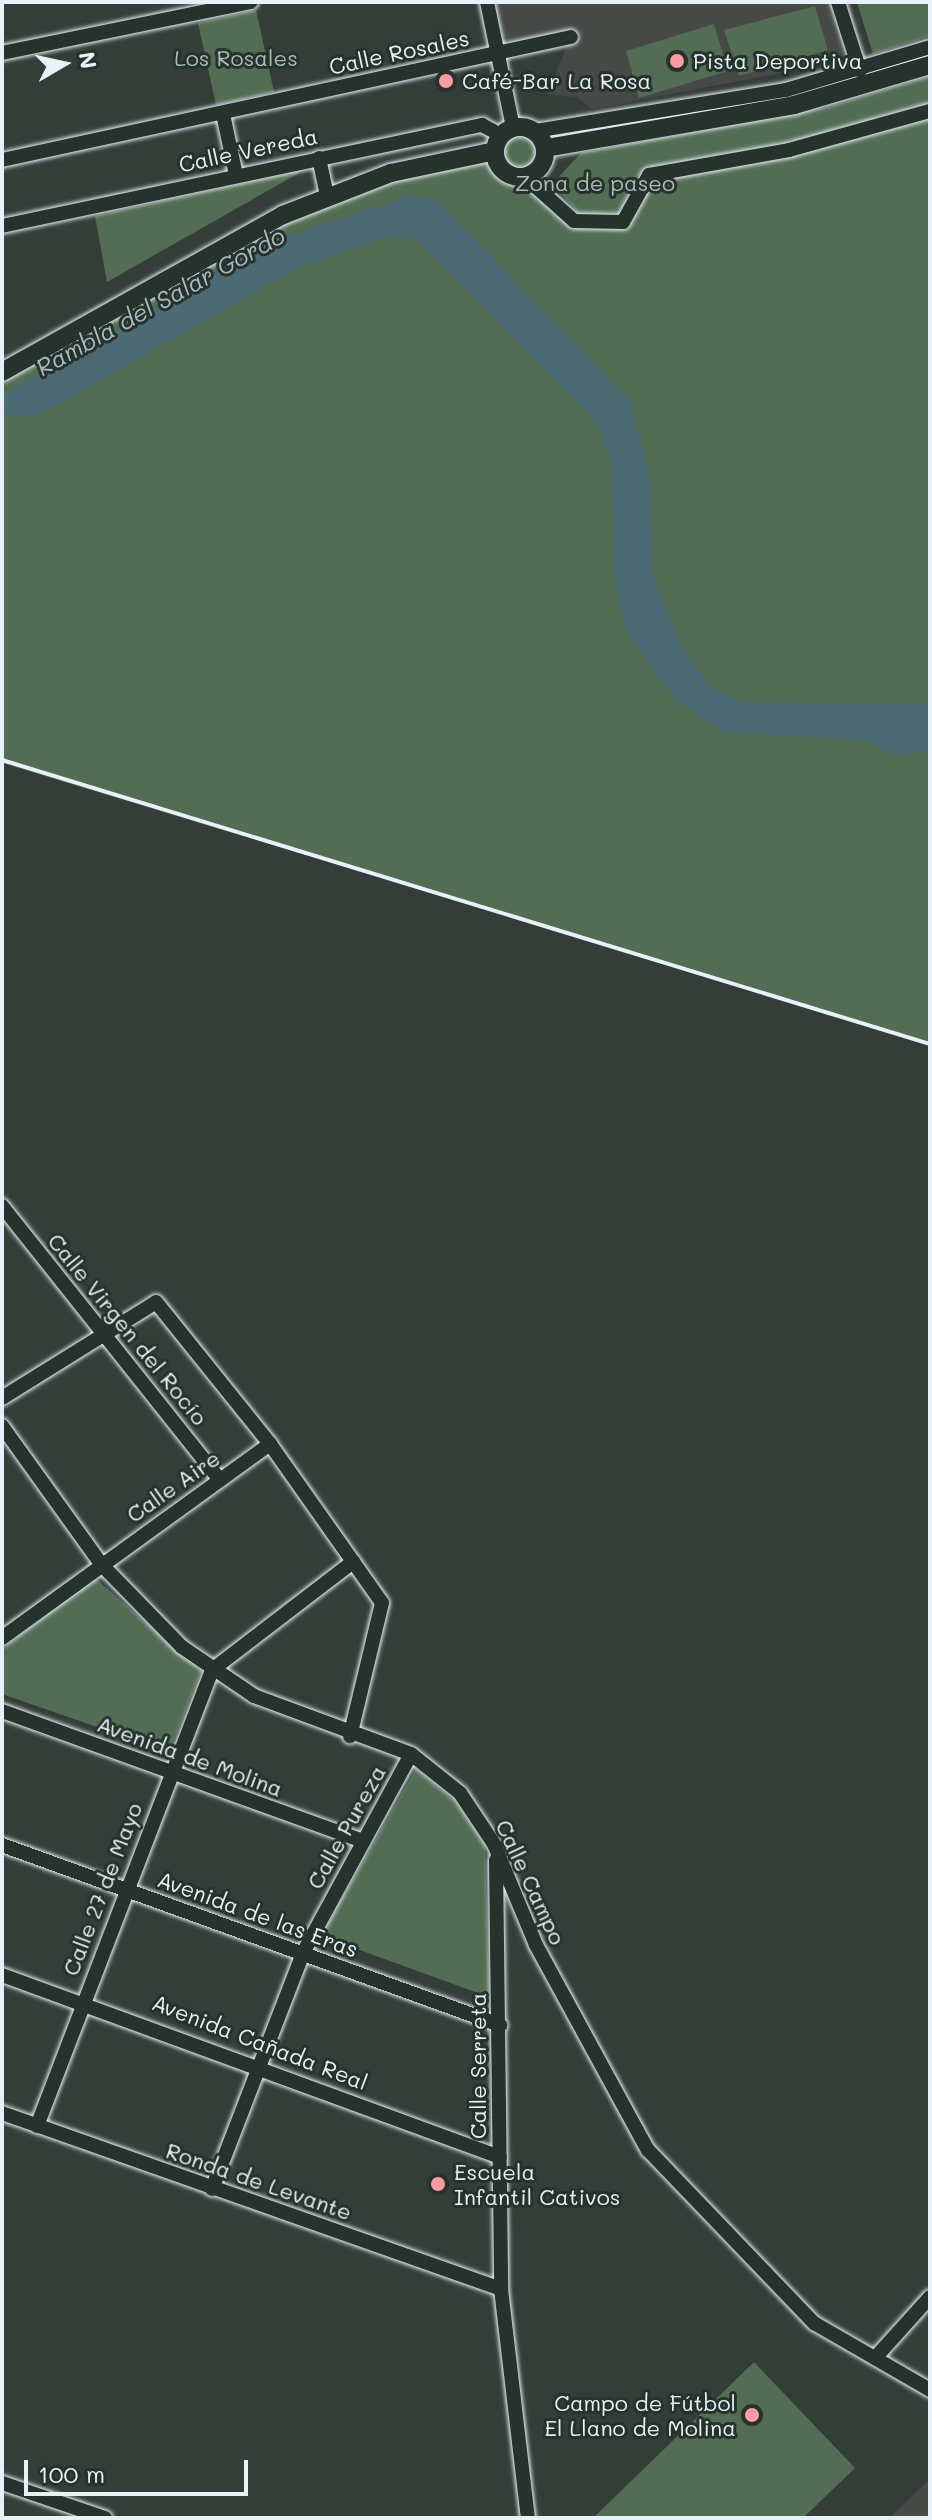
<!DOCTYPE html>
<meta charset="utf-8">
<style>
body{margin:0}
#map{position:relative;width:932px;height:2520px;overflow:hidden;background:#353d39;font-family:Mali,sans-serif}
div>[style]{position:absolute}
.built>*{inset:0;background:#474947}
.green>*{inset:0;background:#526d54}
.round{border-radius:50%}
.water>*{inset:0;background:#4c6a73}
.roads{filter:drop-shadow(0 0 2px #e8f1f8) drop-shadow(0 0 2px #e8f1f8)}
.minor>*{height:14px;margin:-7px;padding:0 7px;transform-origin:7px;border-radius:7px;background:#26332d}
.secondary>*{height:18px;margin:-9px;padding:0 9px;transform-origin:9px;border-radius:9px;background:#26332d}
.secondary>.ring{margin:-9px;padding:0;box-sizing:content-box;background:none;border:18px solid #26332d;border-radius:50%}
.rail>*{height:4px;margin:-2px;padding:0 2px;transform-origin:2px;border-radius:2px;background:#e8f1f8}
.dots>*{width:22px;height:22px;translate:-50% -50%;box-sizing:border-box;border:4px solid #26332d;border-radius:50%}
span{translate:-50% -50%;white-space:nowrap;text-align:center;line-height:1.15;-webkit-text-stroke:6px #26332d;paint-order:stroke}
.street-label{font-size:22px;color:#e8f1f8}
.park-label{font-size:22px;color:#acbcb6}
.poi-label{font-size:22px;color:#e8f1f8}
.left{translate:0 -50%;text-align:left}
.right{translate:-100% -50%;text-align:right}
.water-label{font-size:24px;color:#aabbc3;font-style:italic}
.frame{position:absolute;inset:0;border:4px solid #e8f1f8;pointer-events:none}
.north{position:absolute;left:24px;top:24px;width:80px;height:80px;-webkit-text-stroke:6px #26332d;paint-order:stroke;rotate:81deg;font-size:22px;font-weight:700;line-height:32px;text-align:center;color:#e8f1f8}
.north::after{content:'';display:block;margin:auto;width:28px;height:36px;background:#e8f1f8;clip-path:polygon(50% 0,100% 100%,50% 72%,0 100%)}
.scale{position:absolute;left:24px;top:2460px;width:224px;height:36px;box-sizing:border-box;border:4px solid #e8f1f8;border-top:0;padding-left:10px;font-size:24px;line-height:28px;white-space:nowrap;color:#e8f1f8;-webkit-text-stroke:6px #26332d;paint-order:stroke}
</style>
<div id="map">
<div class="built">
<i style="clip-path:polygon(487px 2px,826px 2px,845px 61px,592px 109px,577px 97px,547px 94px,571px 37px,498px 53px)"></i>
<i style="clip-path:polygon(930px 2479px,930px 2518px,889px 2518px)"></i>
</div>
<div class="green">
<i style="clip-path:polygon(857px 2px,930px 2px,930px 36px,873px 54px)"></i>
<i style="clip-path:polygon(815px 6px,828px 50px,739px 76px,724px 30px)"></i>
<i style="clip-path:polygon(256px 10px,274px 92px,216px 105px,198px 23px)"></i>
<i style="clip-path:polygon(714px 24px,728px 71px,639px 98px,626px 51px)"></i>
<i style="clip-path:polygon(930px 76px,930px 103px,764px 149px,650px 168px,636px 177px,621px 214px,583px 218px,552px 184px,581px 153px,825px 108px)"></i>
<i style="clip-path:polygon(930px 109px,930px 1044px,2px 763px,2px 375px,352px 186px,495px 159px,574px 221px,623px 222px,641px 180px,795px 149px)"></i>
<i class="round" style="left:498px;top:130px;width:44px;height:44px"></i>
<i style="clip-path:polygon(299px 171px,299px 173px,107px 282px,95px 216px)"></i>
<i style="clip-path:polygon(95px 1578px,201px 1671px,169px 1752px,2px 1694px,2px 1649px)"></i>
<i style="clip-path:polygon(416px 1769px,455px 1801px,485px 1845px,489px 1997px,321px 1936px)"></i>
<i style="clip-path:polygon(754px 2362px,855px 2468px,803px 2518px,593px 2518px)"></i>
</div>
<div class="water">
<i style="clip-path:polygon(413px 195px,436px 199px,630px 401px,650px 475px,653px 576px,683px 649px,710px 686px,743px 702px,930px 704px,930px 750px,895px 756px,866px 740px,722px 732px,677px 701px,626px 632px,614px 575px,611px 462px,598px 424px,416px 239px,386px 237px,300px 267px,37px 416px,2px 414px,2px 395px,227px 266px,291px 235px)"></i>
</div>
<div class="roads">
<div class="minor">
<i style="left:487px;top:2px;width:128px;rotate:78.3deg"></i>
<i style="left:838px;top:2px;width:72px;rotate:72.3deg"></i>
<i style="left:2px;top:53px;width:254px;rotate:-11.6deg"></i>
<i style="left:223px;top:114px;width:62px;rotate:78deg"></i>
<i style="left:535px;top:131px;width:254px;rotate:-9.3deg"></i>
<i style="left:786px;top:90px;width:150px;rotate:-16.6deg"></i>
<i style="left:319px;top:158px;width:39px;rotate:78deg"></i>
<i style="left:2px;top:160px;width:582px;rotate:-12.2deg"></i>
<i style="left:525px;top:177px;width:66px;rotate:41.9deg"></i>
<i style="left:574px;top:221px;width:49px;rotate:1.2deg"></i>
<i style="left:623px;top:222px;width:54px;rotate:-61deg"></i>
<i style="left:649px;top:175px;width:142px;rotate:-10.1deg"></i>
<i style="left:789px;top:150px;width:146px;rotate:-15.5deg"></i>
<i style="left:2px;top:226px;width:491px;rotate:-11.9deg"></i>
<i style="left:482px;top:125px;width:21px;rotate:28deg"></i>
<i style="left:2px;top:1206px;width:350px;rotate:51.5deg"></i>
<i style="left:2px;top:1398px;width:181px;rotate:-31.9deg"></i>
<i style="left:156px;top:1302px;width:182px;rotate:51.2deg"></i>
<i style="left:270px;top:1444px;width:194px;rotate:54.8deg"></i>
<i style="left:382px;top:1603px;width:137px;rotate:103.5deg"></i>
<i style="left:2px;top:1426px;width:170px;rotate:54.3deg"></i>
<i style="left:101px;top:1564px;width:116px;rotate:45.7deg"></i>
<i style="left:182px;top:1647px;width:87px;rotate:34.2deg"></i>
<i style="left:254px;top:1696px;width:167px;rotate:20.3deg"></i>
<i style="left:411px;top:1754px;width:63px;rotate:38.5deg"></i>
<i style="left:460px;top:1793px;width:61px;rotate:56.3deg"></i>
<i style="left:494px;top:1844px;width:109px;rotate:67.4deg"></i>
<i style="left:536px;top:1945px;width:234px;rotate:61.4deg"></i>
<i style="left:648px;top:2150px;width:240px;rotate:46.2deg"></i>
<i style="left:814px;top:2323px;width:134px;rotate:30deg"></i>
<i style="left:2px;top:1638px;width:331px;rotate:-35.9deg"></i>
<i style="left:2px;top:1711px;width:384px;rotate:19.8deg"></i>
<i style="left:2px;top:1845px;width:530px;rotate:19.87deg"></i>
<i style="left:496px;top:1860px;width:429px;rotate:89.3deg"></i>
<i style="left:501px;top:2289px;width:231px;rotate:83.3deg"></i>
<i style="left:2px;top:1975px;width:530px;rotate:20.08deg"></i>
<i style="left:2px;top:2113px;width:529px;rotate:19.43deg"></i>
<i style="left:37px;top:2126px;width:488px;rotate:-69deg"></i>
<i style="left:212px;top:1670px;width:178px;rotate:-37.5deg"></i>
<i style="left:212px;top:2189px;width:253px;rotate:-68.9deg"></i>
<i style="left:303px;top:1953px;width:226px;rotate:-61.5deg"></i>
<i style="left:875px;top:2358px;width:82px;rotate:-48deg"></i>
<i style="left:2px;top:2483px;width:109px;rotate:18.8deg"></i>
</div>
<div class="secondary">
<i class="ring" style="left:495px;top:127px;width:32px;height:32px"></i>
<i style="left:546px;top:148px;width:252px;rotate:-9.8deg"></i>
<i style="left:794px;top:105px;width:142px;rotate:-16.4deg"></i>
<i style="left:2px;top:372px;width:322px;rotate:-29.2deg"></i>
<i style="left:283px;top:215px;width:116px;rotate:-21.3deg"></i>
<i style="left:391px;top:173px;width:106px;rotate:-11.9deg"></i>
</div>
</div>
<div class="rail">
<i style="left:2px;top:760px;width:970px;rotate:17.02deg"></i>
</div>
<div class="dots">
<i style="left:677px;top:61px;background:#ff9aa2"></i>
<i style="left:446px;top:81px;background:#ff9aa2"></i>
<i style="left:438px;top:2184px;background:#ff9aa2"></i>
<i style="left:752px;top:2415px;background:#ff9aa2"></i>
</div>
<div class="street-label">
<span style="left:399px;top:52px;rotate:-12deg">Calle Rosales</span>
<span style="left:248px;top:150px;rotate:-12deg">Calle Vereda</span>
<span style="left:128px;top:1329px;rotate:51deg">Calle Virgen del Rocío</span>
<span style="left:173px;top:1486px;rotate:-35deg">Calle Aire</span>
<span style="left:190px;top:1756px;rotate:20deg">Avenida de Molina</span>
<span style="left:346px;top:1827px;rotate:-61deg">Calle Pureza</span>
<span style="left:531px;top:1882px;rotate:65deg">Calle Campo</span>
<span style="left:102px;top:1889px;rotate:-69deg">Calle 27 de Mayo</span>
<span style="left:258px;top:1914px;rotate:20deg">Avenida de las Eras</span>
<span style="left:260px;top:2042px;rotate:21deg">Avenida Cañada Real</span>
<span style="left:478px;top:2066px;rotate:-90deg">Calle Serreta</span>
<span style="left:259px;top:2181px;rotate:19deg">Ronda de Levante</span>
</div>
<div class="park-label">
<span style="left:236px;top:58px">Los Rosales</span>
<span style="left:595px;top:183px">Zona de paseo</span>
</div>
<div class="poi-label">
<span class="left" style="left:693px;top:61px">Pista Deportiva</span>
<span class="left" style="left:462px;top:81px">Café-Bar La Rosa</span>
<span class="left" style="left:454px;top:2184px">Escuela<br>Infantil Cativos</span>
<span class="right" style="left:736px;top:2415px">Campo de Fútbol<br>El Llano de Molina</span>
</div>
<div class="water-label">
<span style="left:160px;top:301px;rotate:-29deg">Rambla del Salar Gordo</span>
</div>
<div class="frame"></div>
<div class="north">N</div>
<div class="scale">100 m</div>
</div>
